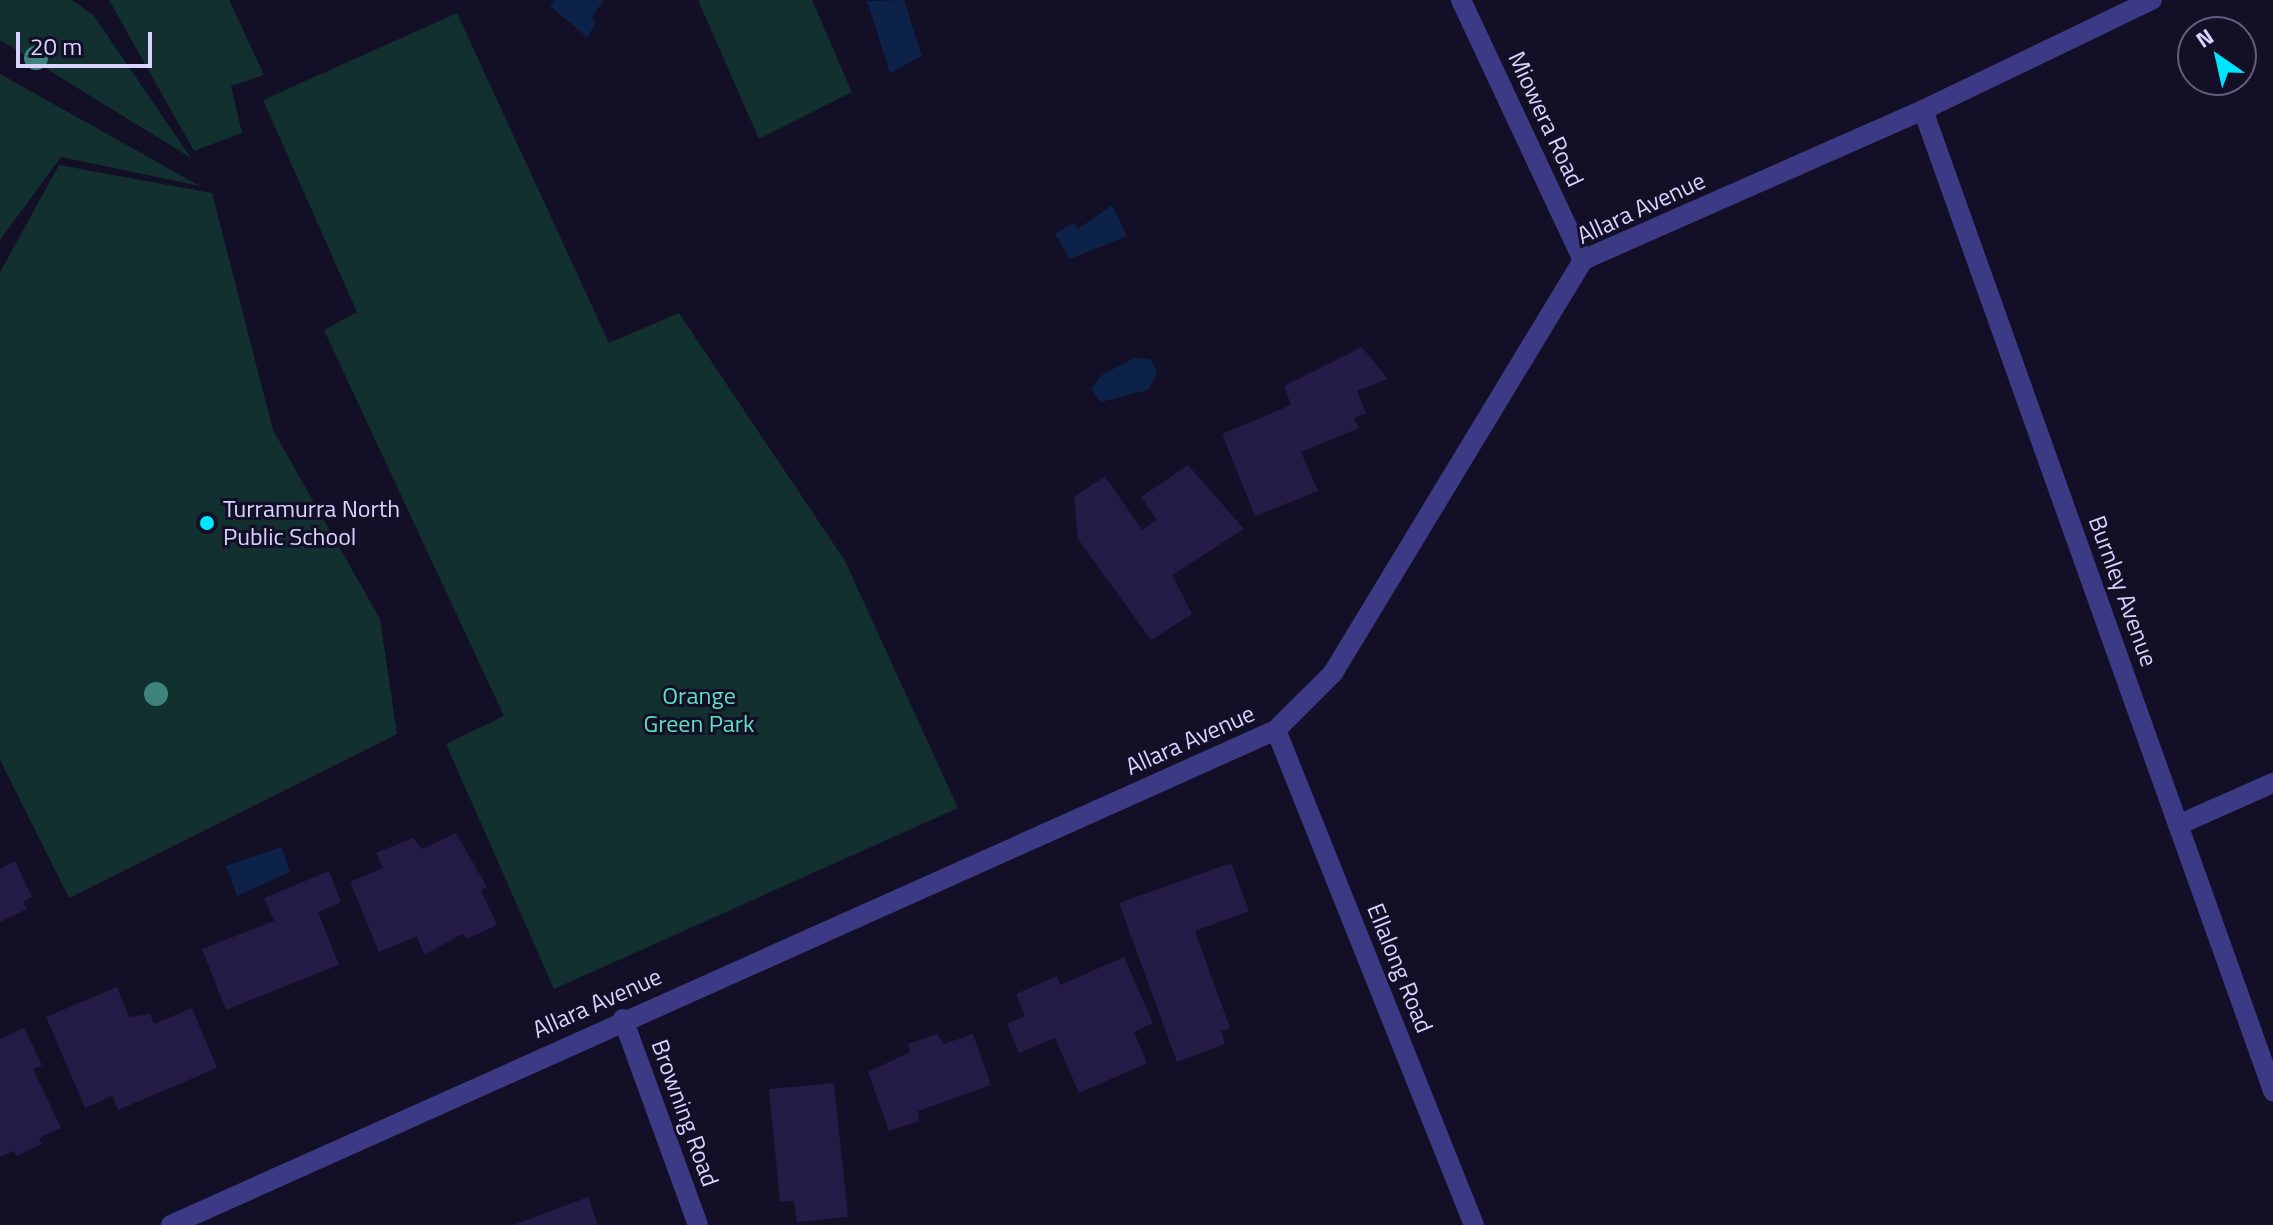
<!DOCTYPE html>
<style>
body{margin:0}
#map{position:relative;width:2273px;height:1225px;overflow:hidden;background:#130f26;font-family:"Titillium Web",sans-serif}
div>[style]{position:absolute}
.green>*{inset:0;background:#12302f}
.water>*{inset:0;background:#0c2248}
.building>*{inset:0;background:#241b47}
.minor>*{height:20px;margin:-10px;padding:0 10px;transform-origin:10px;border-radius:10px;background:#3d3a85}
.trees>*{width:24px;height:24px;margin:-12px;border-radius:50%;background:#3d827b}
.dots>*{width:22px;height:22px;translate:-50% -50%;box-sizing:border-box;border:4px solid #130f26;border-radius:50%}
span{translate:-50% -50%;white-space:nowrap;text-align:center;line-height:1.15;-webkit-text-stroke:6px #130f26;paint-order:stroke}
.street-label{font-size:24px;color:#d9d4ff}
.poi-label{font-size:24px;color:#d9d4ff}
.left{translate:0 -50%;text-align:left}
.park-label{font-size:24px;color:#5fe0c0}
.north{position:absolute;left:2177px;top:16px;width:80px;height:80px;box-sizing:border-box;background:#130f26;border:2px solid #625e7d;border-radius:50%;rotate:326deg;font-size:22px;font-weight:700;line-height:32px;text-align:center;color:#d9d4ff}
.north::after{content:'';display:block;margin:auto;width:28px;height:36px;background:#00e5ff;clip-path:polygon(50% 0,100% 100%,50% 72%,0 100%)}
.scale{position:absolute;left:16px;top:32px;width:136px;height:36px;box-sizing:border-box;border:4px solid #d9d4ff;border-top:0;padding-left:10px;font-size:24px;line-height:28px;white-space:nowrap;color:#d9d4ff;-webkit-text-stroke:6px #130f26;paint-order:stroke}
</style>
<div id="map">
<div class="green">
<i style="clip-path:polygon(0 0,72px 0,94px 16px,191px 158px,0 40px)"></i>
<i style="clip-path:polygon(109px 0,229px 0,264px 75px,231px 86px,242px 133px,194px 151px)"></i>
<i style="clip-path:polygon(698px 0,812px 0,852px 92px,759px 139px)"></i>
<i style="clip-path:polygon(457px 13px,609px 343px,679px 313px,845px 561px,958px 808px,554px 989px,446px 744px,504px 716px,324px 330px,357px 312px,263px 100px)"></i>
<i style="clip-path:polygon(0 74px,200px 186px,61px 157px,0 240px)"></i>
<i style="clip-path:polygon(59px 165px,212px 193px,273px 430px,380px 619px,397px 734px,69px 898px,0 760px,0 272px)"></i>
</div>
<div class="water">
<i style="clip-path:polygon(554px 0,604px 0,592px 17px,596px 23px,587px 37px,550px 6px)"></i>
<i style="clip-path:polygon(904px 0,922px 56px,890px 73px,867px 1px)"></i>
<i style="clip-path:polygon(1112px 205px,1127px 236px,1070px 259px,1055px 234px,1073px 223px,1078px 229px)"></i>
<i style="clip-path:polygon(1136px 357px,1151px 360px,1157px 373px,1148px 390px,1101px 402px,1091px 389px,1103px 374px)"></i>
<i style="clip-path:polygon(282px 847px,290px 872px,237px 896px,226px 866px)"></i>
</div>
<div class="building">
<i style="clip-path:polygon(1362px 347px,1388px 379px,1357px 391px,1366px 413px,1354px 418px,1359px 428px,1301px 452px,1318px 491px,1255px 516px,1222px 434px,1291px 405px,1284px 386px)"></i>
<i style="clip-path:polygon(1188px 465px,1244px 529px,1172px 575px,1192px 614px,1151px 640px,1078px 539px,1074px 497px,1105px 476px,1142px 530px,1157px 520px,1141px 497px)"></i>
<i style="clip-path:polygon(456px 833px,487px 887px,481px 890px,497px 925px,467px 939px,462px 934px,424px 955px,417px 936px,379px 952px,350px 882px,383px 868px,376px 853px,413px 838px,422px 849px)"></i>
<i style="clip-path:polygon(15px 861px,32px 897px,23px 902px,27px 909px,0 922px,0 869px)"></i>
<i style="clip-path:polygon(1231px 863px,1249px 911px,1195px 931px,1230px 1028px,1221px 1031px,1225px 1044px,1177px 1062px,1119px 903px)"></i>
<i style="clip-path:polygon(329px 871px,341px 902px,318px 912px,339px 965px,226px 1010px,202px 949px,274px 921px,264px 898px)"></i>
<i style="clip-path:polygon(1124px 957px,1153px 1023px,1134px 1032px,1147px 1063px,1079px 1093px,1055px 1038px,1019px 1053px,1007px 1024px,1025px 1016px,1016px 994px,1057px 976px,1060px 985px)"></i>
<i style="clip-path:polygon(117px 987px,129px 1017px,150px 1014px,154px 1024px,192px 1008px,217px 1068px,118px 1110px,112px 1096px,85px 1108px,46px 1017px)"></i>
<i style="clip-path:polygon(24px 1028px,42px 1065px,33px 1069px,61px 1128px,39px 1138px,42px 1144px,16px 1156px,14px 1151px,0 1157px,0 1039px)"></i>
<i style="clip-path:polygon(937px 1034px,944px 1044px,973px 1034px,991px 1085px,918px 1111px,919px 1121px,889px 1131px,868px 1072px,910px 1052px,908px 1044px)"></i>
<i style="clip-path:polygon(834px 1083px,848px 1217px,797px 1222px,794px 1201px,780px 1202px,769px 1089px)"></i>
<i style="clip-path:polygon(588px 1197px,598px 1225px,513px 1225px)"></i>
</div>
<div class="minor">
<i style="left:1461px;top:0;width:287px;rotate:64.9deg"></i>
<i style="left:1923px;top:110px;width:1042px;rotate:70.36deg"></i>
<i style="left:1276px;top:730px;width:533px;rotate:68.2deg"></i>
<i style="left:2178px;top:825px;width:104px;rotate:-23.9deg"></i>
<i style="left:623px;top:1019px;width:219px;rotate:70deg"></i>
<i style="left:171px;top:1225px;width:1211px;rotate:-24.13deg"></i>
<i style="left:1276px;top:730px;width:81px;rotate:-45deg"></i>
<i style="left:1333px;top:673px;width:483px;rotate:-58.8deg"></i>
<i style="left:1583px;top:260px;width:372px;rotate:-23.8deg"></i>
<i style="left:1923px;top:110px;width:254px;rotate:-25.7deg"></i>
</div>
<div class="trees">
<i style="left:36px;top:58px"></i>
<i style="left:156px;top:694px"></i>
</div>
<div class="dots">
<i style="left:207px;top:523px;background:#00e5ff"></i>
</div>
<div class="street-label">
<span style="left:1546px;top:119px;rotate:65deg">Miowera Road</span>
<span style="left:1641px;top:208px;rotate:-25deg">Allara Avenue</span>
<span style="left:2123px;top:591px;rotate:70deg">Burnley Avenue</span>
<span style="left:1190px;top:740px;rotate:-24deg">Allara Avenue</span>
<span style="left:1400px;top:968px;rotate:68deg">Ellalong Road</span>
<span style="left:597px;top:1003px;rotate:-24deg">Allara Avenue</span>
<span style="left:685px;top:1113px;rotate:70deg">Browning Road</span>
</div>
<div class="poi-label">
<span class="left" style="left:223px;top:523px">Turramurra North<br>Public School</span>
</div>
<div class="park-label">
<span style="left:699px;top:710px">Orange<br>Green Park</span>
</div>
<div class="north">N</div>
<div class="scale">20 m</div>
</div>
